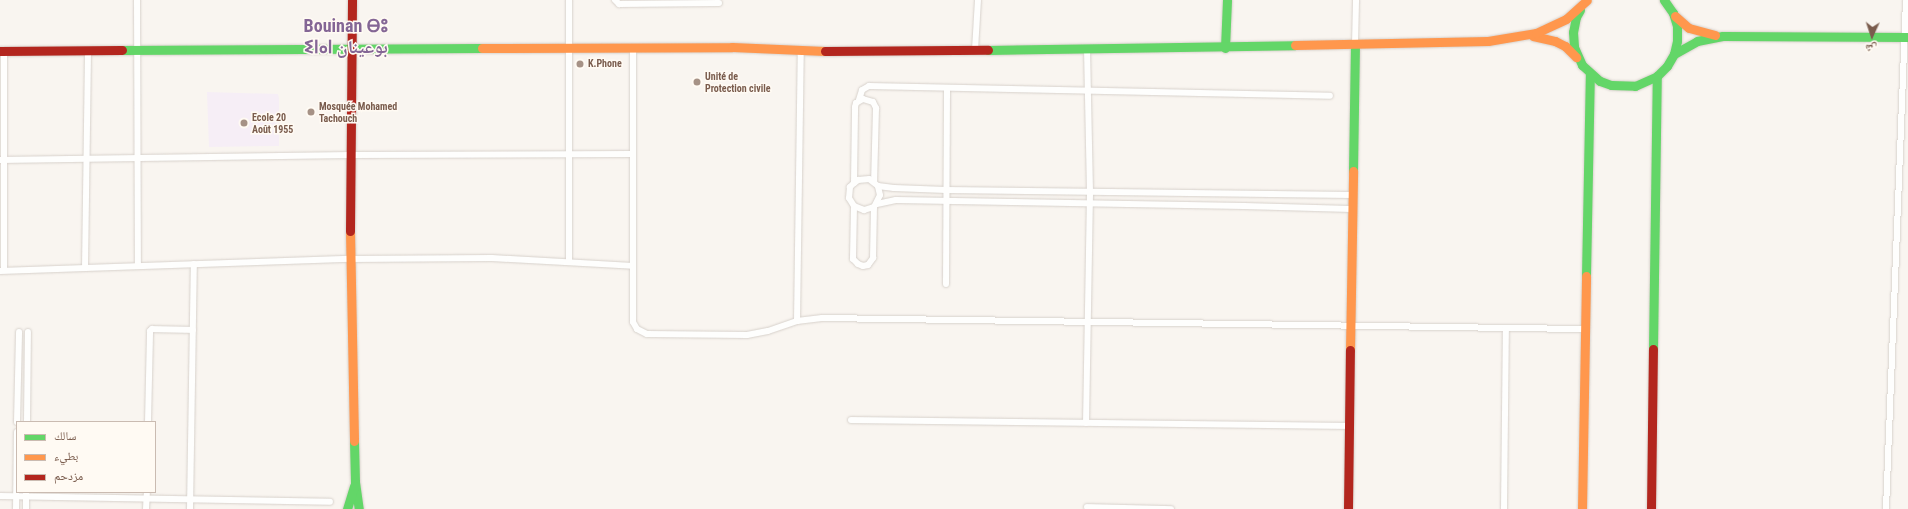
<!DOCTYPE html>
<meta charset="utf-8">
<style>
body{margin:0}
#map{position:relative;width:1908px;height:509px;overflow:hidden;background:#f9f5f0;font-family:"Roboto Condensed","Noto Naskh Arabic","Noto Sans Tifinagh",sans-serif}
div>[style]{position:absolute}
.education>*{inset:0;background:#f6eef6}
.roads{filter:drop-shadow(0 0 1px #d7d1cb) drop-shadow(0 0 1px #d7d1cb)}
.street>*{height:6px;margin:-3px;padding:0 3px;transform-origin:3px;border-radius:3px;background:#fefefd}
.fast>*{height:9px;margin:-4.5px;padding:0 4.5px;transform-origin:4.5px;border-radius:4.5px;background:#63d668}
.slow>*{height:9px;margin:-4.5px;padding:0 4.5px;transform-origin:4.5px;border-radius:4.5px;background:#ff974d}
.jam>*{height:9px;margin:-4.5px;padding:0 4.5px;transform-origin:4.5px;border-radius:4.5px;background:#b3261e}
.dots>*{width:11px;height:11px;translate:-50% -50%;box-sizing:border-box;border:2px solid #fffaf3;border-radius:50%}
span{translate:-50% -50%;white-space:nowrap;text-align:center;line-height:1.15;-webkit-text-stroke:3px #fffaf3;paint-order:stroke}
.poi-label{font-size:10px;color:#7a5c4d;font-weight:700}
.left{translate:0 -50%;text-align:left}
.town-label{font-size:18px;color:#846695;font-weight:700}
.legend{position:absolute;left:16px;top:421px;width:140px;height:72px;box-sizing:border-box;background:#fffaf3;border:1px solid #cabbb1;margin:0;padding:5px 7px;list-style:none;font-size:12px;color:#7a5c4d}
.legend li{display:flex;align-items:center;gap:8px;height:20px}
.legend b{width:20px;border:1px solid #cabbb1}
.north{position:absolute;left:1852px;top:16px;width:40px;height:40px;-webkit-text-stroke:3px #fffaf3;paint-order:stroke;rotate:183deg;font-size:11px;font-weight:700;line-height:16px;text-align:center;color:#7a5c4d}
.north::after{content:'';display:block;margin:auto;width:14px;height:18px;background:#7a5c4d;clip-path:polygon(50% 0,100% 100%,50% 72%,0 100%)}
</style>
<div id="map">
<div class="education">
<i style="clip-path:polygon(207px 92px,278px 94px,279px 99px,279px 146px,209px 147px)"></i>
</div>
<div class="roads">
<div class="street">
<i style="left:137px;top:0;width:266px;rotate:89.8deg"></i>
<i style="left:615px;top:0;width:6px;rotate:45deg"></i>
<i style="left:619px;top:4px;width:100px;rotate:-0.6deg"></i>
<i style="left:1355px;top:45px;width:45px;rotate:-88.7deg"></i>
<i style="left:975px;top:50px;width:50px;rotate:-86.6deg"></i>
<i style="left:4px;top:51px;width:219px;rotate:90deg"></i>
<i style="left:859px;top:100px;width:10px;rotate:-73deg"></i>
<i style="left:862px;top:90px;width:8px;rotate:-30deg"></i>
<i style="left:869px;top:86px;width:461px;rotate:1.2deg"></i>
<i style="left:0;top:160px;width:351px;rotate:-0.8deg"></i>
<i style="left:351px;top:155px;width:282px;rotate:-0.2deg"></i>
<i style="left:854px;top:183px;width:76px;rotate:-89.2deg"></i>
<i style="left:855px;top:107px;width:4px;rotate:-76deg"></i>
<i style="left:856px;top:103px;width:8px;rotate:-30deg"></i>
<i style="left:863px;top:99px;width:10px;rotate:17deg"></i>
<i style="left:873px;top:102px;width:7px;rotate:63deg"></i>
<i style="left:876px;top:108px;width:74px;rotate:91.5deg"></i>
<i style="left:878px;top:186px;width:16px;rotate:7deg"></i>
<i style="left:894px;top:188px;width:52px;rotate:2.2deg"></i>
<i style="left:946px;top:190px;width:406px;rotate:0.7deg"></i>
<i style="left:877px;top:204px;width:19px;rotate:-12deg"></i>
<i style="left:896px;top:200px;width:348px;rotate:1deg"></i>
<i style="left:1244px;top:206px;width:107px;rotate:1.6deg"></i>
<i style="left:854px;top:206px;width:53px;rotate:91.1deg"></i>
<i style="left:853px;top:259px;width:7px;rotate:45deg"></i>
<i style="left:858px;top:264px;width:5px;rotate:22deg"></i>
<i style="left:863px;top:266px;width:5px;rotate:-11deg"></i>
<i style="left:868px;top:265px;width:9px;rotate:-54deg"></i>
<i style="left:873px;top:258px;width:51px;rotate:-88.9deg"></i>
<i style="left:874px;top:207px;width:13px;rotate:-63deg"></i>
<i style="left:880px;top:195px;width:9px;rotate:-103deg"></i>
<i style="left:878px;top:186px;width:11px;rotate:-142deg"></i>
<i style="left:869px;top:179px;width:11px;rotate:175deg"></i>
<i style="left:858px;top:180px;width:5px;rotate:143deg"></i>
<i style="left:854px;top:183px;width:6px;rotate:135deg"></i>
<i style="left:850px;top:187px;width:11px;rotate:95deg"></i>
<i style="left:849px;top:198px;width:9px;rotate:58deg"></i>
<i style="left:854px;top:206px;width:11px;rotate:22deg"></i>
<i style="left:864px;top:210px;width:10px;rotate:-17deg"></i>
<i style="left:569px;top:262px;width:262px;rotate:-90deg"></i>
<i style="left:633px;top:266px;width:218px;rotate:-90deg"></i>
<i style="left:85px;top:268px;width:218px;rotate:-89.2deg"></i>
<i style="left:0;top:271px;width:350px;rotate:-2deg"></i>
<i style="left:350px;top:259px;width:142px;rotate:-0.4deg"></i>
<i style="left:492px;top:258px;width:141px;rotate:3.2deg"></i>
<i style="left:633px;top:266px;width:56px;rotate:90deg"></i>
<i style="left:633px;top:322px;width:8px;rotate:60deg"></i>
<i style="left:637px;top:329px;width:11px;rotate:27deg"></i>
<i style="left:647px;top:334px;width:100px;rotate:0.6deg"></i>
<i style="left:747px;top:335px;width:21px;rotate:-11deg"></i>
<i style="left:768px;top:331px;width:31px;rotate:-19deg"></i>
<i style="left:797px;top:321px;width:25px;rotate:-7deg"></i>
<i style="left:822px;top:318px;width:763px;rotate:0.83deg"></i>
<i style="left:946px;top:284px;width:196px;rotate:-89.7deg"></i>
<i style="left:797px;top:321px;width:271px;rotate:-89.2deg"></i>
<i style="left:851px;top:420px;width:498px;rotate:0.7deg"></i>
<i style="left:17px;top:422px;width:90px;rotate:-88.7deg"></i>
<i style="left:27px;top:422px;width:90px;rotate:-89.4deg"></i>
<i style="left:148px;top:422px;width:91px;rotate:-88.7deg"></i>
<i style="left:150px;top:331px;width:3px;rotate:-45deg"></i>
<i style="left:152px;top:329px;width:41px;rotate:1.4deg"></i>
<i style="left:1086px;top:423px;width:231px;rotate:-89deg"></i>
<i style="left:1090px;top:192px;width:143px;rotate:-91.2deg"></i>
<i style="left:26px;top:492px;width:17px;rotate:90deg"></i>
<i style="left:0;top:496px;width:330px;rotate:1deg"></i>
<i style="left:1087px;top:507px;width:84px;rotate:1.4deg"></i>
<i style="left:16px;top:509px;width:77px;rotate:-89.3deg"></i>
<i style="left:146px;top:509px;width:17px;rotate:-87deg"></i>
<i style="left:190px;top:509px;width:245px;rotate:-89.1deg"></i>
<i style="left:1504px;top:509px;width:181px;rotate:-89.4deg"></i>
<i style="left:1886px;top:509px;width:509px;rotate:-87.75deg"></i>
</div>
<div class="fast">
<i style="left:1580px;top:10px;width:8px;rotate:120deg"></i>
<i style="left:1576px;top:17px;width:15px;rotate:101deg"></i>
<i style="left:1573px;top:32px;width:15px;rotate:86deg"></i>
<i style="left:1574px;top:47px;width:20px;rotate:66deg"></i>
<i style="left:1582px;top:65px;width:24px;rotate:42deg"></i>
<i style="left:1600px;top:81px;width:12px;rotate:20deg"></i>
<i style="left:1611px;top:85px;width:24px;rotate:2deg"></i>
<i style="left:1635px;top:86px;width:24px;rotate:-24deg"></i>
<i style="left:1657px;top:76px;width:14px;rotate:-45deg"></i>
<i style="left:1667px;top:66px;width:14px;rotate:-60deg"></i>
<i style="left:1674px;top:54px;width:13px;rotate:-77deg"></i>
<i style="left:1677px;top:41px;width:15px;rotate:-90deg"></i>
<i style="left:1677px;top:26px;width:14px;rotate:-107deg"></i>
<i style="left:1673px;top:13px;width:16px;rotate:-125deg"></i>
<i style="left:1225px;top:48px;width:48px;rotate:-87.6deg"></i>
<i style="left:122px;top:50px;width:360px;rotate:-0.3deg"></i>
<i style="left:988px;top:50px;width:307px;rotate:-0.9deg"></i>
<i style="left:1674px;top:54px;width:26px;rotate:-29deg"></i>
<i style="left:1697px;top:41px;width:26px;rotate:-11deg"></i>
<i style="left:1723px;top:36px;width:185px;rotate:0.3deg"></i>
<i style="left:1353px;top:171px;width:126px;rotate:-89.1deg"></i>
<i style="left:1586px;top:276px;width:202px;rotate:-88.9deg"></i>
<i style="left:1653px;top:349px;width:273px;rotate:-89.2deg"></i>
<i style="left:354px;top:441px;width:41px;rotate:88.6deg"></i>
<i style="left:355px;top:482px;width:27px;rotate:82deg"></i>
<i style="left:347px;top:509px;width:24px;rotate:-73deg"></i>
</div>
<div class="slow">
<i style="left:1675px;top:16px;width:18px;rotate:41deg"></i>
<i style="left:1689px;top:28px;width:27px;rotate:15deg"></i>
<i style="left:1533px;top:36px;width:23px;rotate:13deg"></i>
<i style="left:1555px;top:41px;width:11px;rotate:27deg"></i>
<i style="left:1565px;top:46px;width:16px;rotate:45deg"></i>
<i style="left:1295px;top:45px;width:193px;rotate:-1.2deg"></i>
<i style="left:1488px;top:41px;width:49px;rotate:-9.5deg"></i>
<i style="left:1536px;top:33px;width:33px;rotate:-25deg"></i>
<i style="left:1566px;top:19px;width:28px;rotate:-42deg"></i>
<i style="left:482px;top:48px;width:250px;rotate:-0.2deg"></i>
<i style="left:732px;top:47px;width:93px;rotate:2.5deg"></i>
<i style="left:350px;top:231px;width:210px;rotate:88.9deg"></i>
<i style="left:1350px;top:350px;width:179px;rotate:-89deg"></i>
<i style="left:1582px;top:509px;width:233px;rotate:-89deg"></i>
</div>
<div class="jam">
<i style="left:0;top:51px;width:122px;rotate:-0.5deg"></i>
<i style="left:825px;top:51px;width:163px;rotate:-0.4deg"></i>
<i style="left:350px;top:231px;width:231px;rotate:-89.5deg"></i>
<i style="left:1348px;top:509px;width:159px;rotate:-89.3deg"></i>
<i style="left:1651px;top:509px;width:160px;rotate:-89.3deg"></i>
</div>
</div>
<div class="dots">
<i style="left:580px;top:64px;background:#a69286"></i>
<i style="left:697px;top:82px;background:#a69286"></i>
<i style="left:311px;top:112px;background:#a69286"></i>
<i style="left:244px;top:123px;background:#a69286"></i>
</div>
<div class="poi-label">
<span class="left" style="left:588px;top:64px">K.Phone</span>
<span class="left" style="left:705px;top:82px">Unité de<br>Protection civile</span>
<span class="left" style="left:319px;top:112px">Mosquée Mohamed<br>Tachouch</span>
<span class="left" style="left:252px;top:123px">Ecole 20<br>Août 1955</span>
</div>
<div class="town-label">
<span style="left:346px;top:37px">Bouinan ⴱⵓ<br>ⵉⵏⴰⵏ بوعينان</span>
</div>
<ul class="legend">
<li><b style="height:5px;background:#63d668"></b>سالك</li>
<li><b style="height:5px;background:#ff974d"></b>بطيء</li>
<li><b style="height:5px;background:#b3261e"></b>مزدحم</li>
</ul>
<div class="north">ش</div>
</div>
